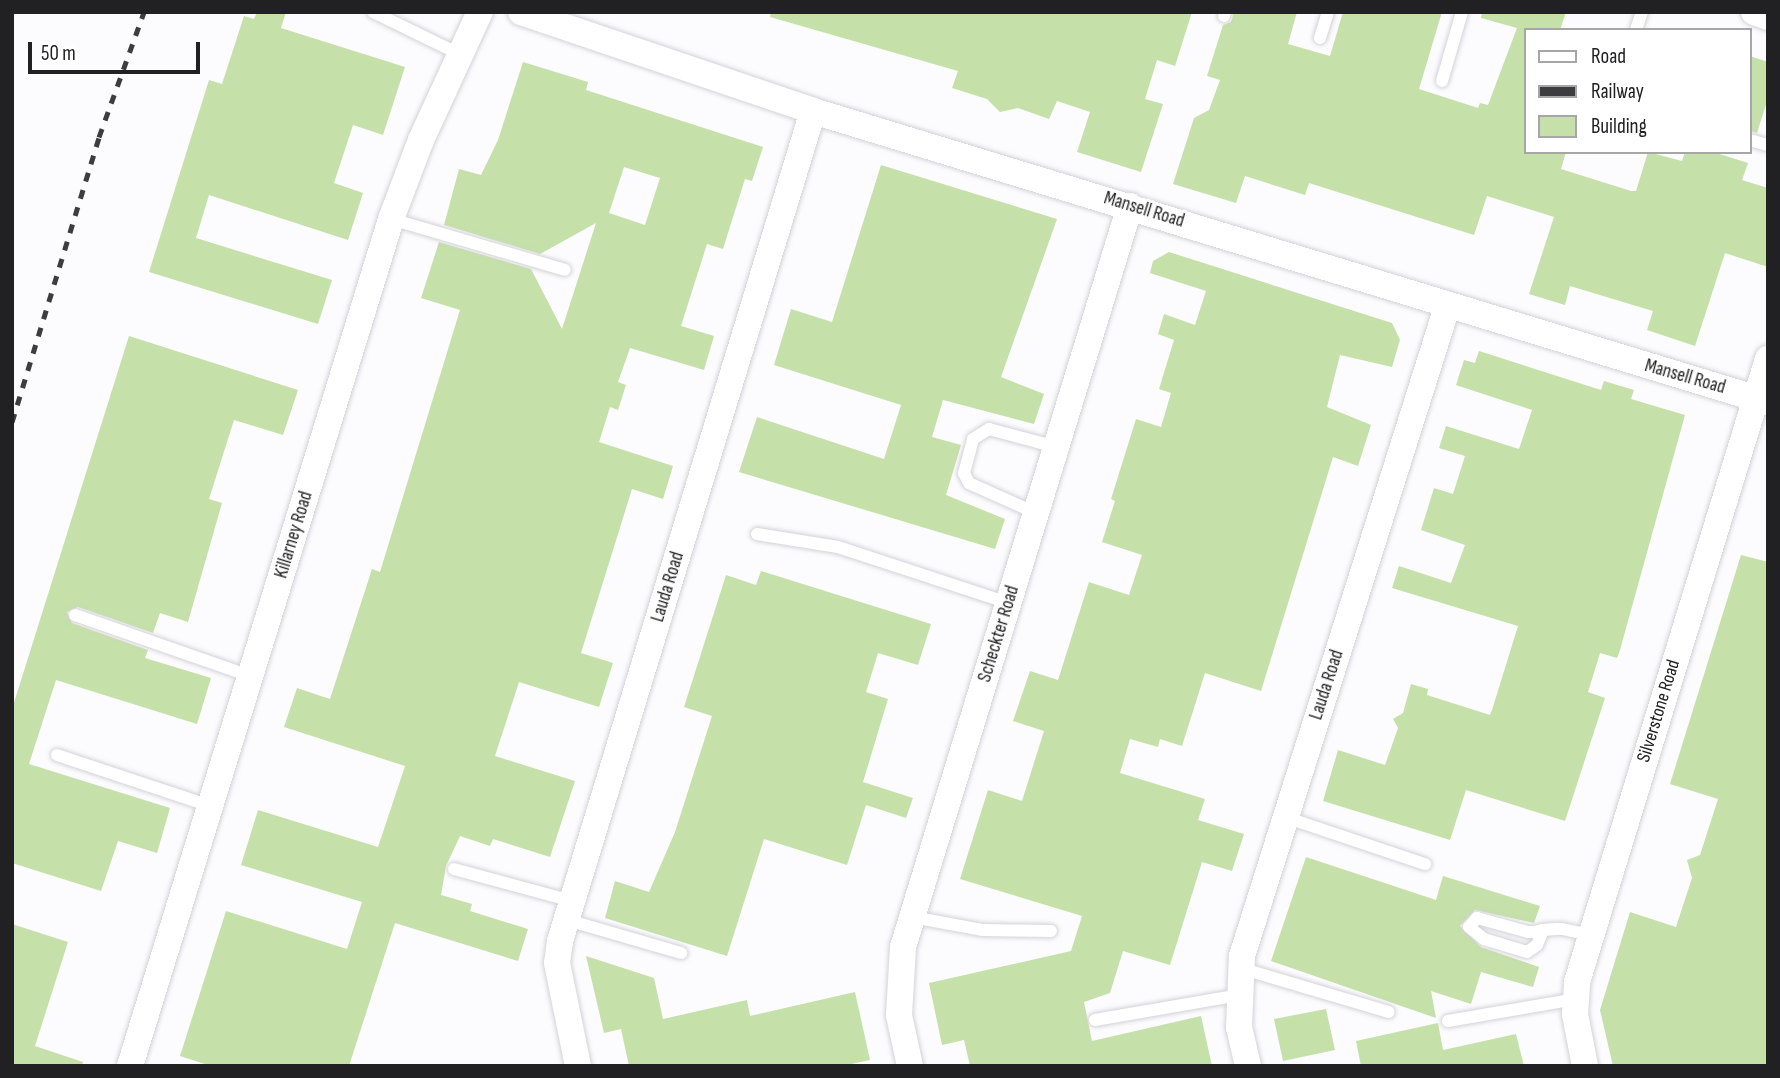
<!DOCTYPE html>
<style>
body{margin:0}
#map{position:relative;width:1780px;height:1078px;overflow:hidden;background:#fcfbfe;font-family:"Sofia Sans Condensed",sans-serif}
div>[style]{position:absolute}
.building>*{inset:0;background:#c5e0a9}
.roads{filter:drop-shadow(0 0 2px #d3d2d7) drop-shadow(0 0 2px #d3d2d7)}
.service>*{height:12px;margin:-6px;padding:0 6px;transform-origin:6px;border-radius:6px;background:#fff}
.minor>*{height:26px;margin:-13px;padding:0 13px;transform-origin:13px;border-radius:13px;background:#fff}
.rail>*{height:5px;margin-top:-2.5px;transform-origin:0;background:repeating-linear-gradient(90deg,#3d3c3e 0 9px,transparent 0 18px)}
span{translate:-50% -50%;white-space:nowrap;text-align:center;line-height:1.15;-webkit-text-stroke:6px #fff;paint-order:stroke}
.street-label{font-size:19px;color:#212022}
.frame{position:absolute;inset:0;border:14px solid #212022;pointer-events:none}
.legend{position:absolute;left:1524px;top:28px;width:228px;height:126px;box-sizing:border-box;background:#fff;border:2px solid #a6a6a7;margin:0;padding:9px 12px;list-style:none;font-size:21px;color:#212022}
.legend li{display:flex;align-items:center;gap:14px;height:35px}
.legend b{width:35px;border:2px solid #a6a6a7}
.scale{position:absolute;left:28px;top:42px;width:172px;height:32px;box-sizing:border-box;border:4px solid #212022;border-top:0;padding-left:9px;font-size:21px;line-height:24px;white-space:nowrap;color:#212022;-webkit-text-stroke:5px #fff;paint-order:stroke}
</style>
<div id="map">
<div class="building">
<i style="clip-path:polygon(257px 12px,286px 12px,281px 28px,405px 67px,383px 135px,353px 125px,334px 183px,363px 193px,348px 240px,209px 195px,196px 238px,332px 280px,318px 324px,149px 272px,209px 80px,222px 84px,244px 16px,254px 19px)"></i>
<i style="clip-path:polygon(771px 12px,1192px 12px,1175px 66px,1157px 60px,1145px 99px,1163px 104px,1141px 172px,1077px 152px,1090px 112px,1057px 101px,1049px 119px,1018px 108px,1000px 112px,987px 99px,952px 88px,958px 71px,770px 17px)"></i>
<i style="clip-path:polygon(1234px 12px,1297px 12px,1288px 44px,1330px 56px,1343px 12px,1442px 12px,1419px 89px,1478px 108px,1480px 103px,1488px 105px,1517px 28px,1481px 18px,1482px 12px,1566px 12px,1560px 30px,1526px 30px,1526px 152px,1566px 152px,1561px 169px,1631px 191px,1636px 191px,1648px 152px,1682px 161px,1685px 152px,1713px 152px,1748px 163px,1742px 180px,1768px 188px,1768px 267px,1725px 253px,1695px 346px,1647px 330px,1653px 311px,1570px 286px,1565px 305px,1529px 294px,1554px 217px,1487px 196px,1474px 235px,1309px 183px,1305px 195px,1245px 176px,1236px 203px,1173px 184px,1194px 118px,1209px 110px,1220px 80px,1207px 76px,1223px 25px,1231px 22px)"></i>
<i style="clip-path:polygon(1750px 56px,1768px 62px,1768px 98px,1757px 133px,1750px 131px)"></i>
<i style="clip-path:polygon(evenodd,523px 62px,588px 82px,586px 90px,763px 147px,752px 181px,745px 179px,723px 249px,707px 244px,681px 326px,714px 336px,704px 370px,630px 348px,618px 382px,626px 385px,618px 410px,610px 407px,599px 442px,673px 466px,663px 499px,632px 489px,581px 653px,613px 663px,599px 707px,519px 682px,495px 756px,575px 781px,550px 857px,493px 839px,490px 846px,460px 836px,446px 866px,441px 895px,472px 904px,470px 911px,528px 929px,518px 961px,395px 923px,349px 1066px,211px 1066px,180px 1056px,226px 911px,347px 949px,362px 902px,241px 865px,258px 810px,378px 847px,405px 766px,284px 727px,297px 688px,330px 699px,372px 569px,380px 572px,460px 310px,421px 298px,439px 242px,531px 269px,562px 329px,596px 223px,540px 254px,444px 225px,459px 169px,481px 175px,498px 140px,523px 62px,624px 167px,660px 178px,645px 225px,609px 213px,624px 167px)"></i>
<i style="clip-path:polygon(881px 165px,1057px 219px,1001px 377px,1044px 394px,1034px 424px,943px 400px,932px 437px,961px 445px,946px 495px,1005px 519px,995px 549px,739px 472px,757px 417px,884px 459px,901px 405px,774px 365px,791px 309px,832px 322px)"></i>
<i style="clip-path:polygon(1169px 252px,1392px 323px,1400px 340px,1392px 367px,1340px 355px,1327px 407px,1371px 425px,1358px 466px,1333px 457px,1261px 691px,1205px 673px,1182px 746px,1160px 739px,1158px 747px,1130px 739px,1120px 773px,1205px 799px,1198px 820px,1244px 834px,1232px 871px,1202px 862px,1170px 965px,1123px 951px,1110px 993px,1084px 1002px,1092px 1041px,1201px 1016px,1212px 1066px,970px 1066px,964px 1040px,942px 1045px,929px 983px,1071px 951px,1082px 916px,960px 879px,988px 790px,1022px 801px,1044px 731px,1013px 721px,1030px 671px,1058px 680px,1089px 582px,1129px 595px,1142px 555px,1102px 542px,1115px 501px,1111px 499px,1136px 419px,1161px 427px,1171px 393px,1159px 389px,1174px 340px,1158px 334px,1164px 314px,1195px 325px,1206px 291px,1150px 273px,1153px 261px)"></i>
<i style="clip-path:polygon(129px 336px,298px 390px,283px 435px,234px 420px,209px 499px,222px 503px,188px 622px,160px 613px,153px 633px,78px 607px,67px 612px,72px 623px,148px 650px,145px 658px,211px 678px,197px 724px,56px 680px,29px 764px,170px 808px,157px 853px,118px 841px,101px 891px,12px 863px,12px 709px)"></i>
<i style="clip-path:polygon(1479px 351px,1601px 390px,1604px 381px,1634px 390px,1631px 399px,1685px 415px,1620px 650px,1617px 658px,1600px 653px,1588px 692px,1605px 698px,1565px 821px,1466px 790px,1450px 840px,1323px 801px,1338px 750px,1385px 765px,1398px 728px,1393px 719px,1403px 713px,1411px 684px,1428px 689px,1427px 695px,1490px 715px,1492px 710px,1518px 626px,1392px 588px,1399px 566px,1451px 583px,1465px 545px,1421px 530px,1434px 488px,1453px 494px,1465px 456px,1439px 448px,1446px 426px,1519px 449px,1532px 410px,1456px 385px,1464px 360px,1475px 363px)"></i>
<i style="clip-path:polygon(1741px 555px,1768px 562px,1768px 1066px,1613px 1066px,1600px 1010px,1630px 912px,1676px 927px,1692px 878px,1687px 860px,1700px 855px,1718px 799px,1670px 784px)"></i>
<i style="clip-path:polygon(761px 571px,931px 624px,918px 665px,878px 653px,866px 692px,888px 699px,863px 782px,913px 798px,906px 818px,866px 805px,847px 865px,764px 839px,727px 956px,605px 918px,615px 881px,649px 892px,675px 832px,712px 716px,684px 707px,726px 575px,756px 585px)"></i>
<i style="clip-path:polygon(1306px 857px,1436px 900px,1443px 876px,1540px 906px,1534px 923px,1475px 910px,1460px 926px,1481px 947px,1539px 967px,1533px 987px,1481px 972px,1471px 1004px,1431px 991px,1436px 1018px,1271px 961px)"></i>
<i style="clip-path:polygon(12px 924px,68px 942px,35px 1046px,83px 1062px,82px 1066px,12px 1066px)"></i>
<i style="clip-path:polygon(586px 956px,654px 978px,663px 1019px,747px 1000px,750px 1016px,855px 992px,870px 1060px,842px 1066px,629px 1066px,621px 1029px,604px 1033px)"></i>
<i style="clip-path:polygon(1326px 1009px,1335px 1050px,1283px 1061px,1274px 1019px)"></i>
<i style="clip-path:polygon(1438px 1023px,1443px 1050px,1516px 1034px,1524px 1066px,1361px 1066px,1356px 1041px)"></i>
</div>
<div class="roads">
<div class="service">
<i style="left:373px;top:12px;width:96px;rotate:26deg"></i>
<i style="left:1224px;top:16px;width:4px;rotate:-76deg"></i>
<i style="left:1636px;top:30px;width:19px;rotate:-72deg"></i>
<i style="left:1320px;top:38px;width:27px;rotate:-73deg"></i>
<i style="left:1442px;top:81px;width:72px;rotate:-73.8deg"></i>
<i style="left:1750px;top:140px;width:19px;rotate:16deg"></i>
<i style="left:391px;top:219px;width:181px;rotate:16.3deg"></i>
<i style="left:1036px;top:513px;width:73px;rotate:-155.9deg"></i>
<i style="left:969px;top:483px;width:11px;rotate:-117deg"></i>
<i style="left:964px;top:473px;width:35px;rotate:-75deg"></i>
<i style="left:973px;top:439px;width:19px;rotate:-32deg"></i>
<i style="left:989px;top:429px;width:69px;rotate:15deg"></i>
<i style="left:757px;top:534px;width:82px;rotate:9.1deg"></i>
<i style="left:838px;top:547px;width:179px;rotate:18.2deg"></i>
<i style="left:75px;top:615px;width:185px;rotate:19.2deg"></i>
<i style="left:57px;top:755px;width:161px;rotate:18.4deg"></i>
<i style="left:1285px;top:817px;width:148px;rotate:18.6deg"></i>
<i style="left:454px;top:869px;width:122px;rotate:15.2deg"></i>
<i style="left:912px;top:917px;width:71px;rotate:10.5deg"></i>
<i style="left:982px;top:930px;width:69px;rotate:0.8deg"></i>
<i style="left:567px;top:920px;width:119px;rotate:16.1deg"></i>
<i style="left:1543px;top:930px;width:16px;rotate:112deg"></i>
<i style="left:1537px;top:945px;width:12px;rotate:145deg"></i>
<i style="left:1527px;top:952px;width:45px;rotate:-163.2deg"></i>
<i style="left:1484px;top:939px;width:19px;rotate:-141deg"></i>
<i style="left:1469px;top:927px;width:12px;rotate:-48deg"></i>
<i style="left:1477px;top:918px;width:53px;rotate:15.4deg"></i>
<i style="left:1528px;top:932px;width:6px"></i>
<i style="left:1534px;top:932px;width:9px;rotate:-13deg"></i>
<i style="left:1543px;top:930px;width:13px;rotate:-4deg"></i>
<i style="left:1556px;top:929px;width:6px"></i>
<i style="left:1562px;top:929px;width:30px;rotate:12deg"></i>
<i style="left:1240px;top:968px;width:155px;rotate:16.5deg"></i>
<i style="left:1095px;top:1020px;width:146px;rotate:-9.8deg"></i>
<i style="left:1448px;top:1021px;width:129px;rotate:-9.8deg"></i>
</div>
<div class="minor">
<i style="left:521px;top:12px;width:308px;rotate:18.7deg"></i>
<i style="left:813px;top:111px;width:998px;rotate:16.95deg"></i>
<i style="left:1754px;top:12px;width:15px;rotate:20deg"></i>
<i style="left:130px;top:1066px;width:886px;rotate:-72.87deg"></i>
<i style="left:391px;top:219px;width:85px;rotate:-69.2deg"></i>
<i style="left:421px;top:140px;width:141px;rotate:-65.3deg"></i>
<i style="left:578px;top:1066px;width:105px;rotate:-101.5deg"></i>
<i style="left:557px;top:963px;width:22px;rotate:-82deg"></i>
<i style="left:560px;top:941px;width:868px;rotate:-73.05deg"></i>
<i style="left:910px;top:1066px;width:52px;rotate:-102.2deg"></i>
<i style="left:899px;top:1015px;width:68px;rotate:-86.6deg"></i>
<i style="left:903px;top:947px;width:775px;rotate:-72.97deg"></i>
<i style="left:1248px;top:1066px;width:40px;rotate:-103deg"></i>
<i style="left:1239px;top:1027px;width:71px;rotate:-87.6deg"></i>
<i style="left:1242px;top:956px;width:681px;rotate:-72.47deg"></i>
<i style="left:1585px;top:1066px;width:53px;rotate:-100.9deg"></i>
<i style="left:1575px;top:1014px;width:32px;rotate:-86deg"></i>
<i style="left:1577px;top:982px;width:652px;rotate:-72.96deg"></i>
</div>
</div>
<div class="rail">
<i style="left:12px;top:422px;width:298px;rotate:-73deg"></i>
<i style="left:99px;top:137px;width:133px;rotate:-70.2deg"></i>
</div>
<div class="street-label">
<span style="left:1144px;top:210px;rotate:17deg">Mansell Road</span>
<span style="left:1685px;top:377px;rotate:16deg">Mansell Road</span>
<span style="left:294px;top:535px;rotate:-73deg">Killarney Road</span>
<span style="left:668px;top:587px;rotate:-73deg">Lauda Road</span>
<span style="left:999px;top:634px;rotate:-73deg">Scheckter Road</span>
<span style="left:1327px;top:685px;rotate:-72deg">Lauda Road</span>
<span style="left:1659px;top:711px;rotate:-73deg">Silverstone Road</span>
</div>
<div class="frame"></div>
<ul class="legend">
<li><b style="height:9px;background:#fff"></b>Road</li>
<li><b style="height:9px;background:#3d3c3e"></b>Railway</li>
<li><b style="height:19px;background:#c5e0a9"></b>Building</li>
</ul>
<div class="scale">50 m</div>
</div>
